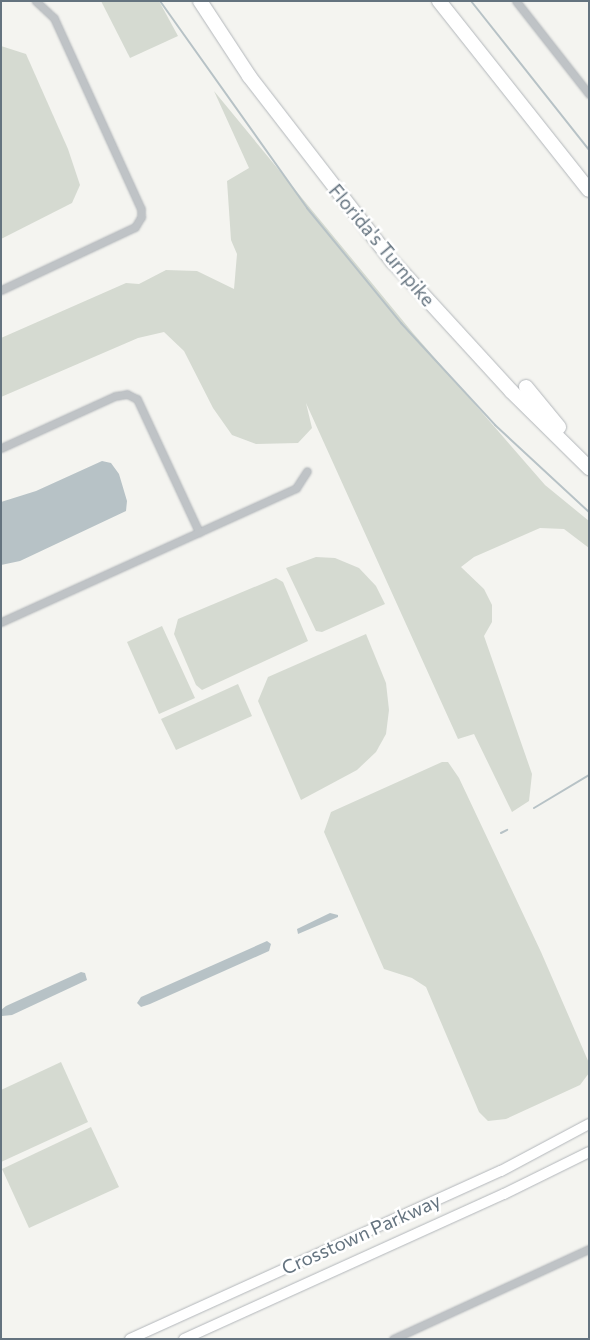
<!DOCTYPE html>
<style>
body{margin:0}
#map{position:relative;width:590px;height:1340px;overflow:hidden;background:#f4f4f0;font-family:Commissioner,sans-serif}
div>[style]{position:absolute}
.green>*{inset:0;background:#d5dad1}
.water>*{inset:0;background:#b7c2c6}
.stream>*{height:2px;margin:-1px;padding:0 1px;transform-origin:1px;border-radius:1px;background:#b7c2c6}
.roads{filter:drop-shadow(0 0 1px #b2b6ba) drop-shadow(0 0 1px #b2b6ba)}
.street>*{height:7px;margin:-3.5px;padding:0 3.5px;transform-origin:3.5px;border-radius:3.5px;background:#bfc3c6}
.secondary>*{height:10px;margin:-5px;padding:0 5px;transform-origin:5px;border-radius:5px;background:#fff}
.highway>*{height:14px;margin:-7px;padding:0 7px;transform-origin:7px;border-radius:7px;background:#fff}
span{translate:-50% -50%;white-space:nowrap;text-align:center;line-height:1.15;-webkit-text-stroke:5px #fff;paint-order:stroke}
.street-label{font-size:19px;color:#64737f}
.frame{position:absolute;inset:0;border:2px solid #64737f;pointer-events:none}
</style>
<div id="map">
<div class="green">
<i style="clip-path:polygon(101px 1px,159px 1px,178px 36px,130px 58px)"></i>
<i style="clip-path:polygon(1px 46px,26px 54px,68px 149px,80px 185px,72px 203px,1px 239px)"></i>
<i style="clip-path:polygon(214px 91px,413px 333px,545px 485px,589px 521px,589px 548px,564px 529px,540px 528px,474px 557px,461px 567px,484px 589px,492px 605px,492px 622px,484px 636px,532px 774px,529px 801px,512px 812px,474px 734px,458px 739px,306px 403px,312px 428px,298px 443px,256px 444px,232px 435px,213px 408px,184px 351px,164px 332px,138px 338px,1px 397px,1px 338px,126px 283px,139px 284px,166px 270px,197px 271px,234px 289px,237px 254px,231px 240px,227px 181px,249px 168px)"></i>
<i style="clip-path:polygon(316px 557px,335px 558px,359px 568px,376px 586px,385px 604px,322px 632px,316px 631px,286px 568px)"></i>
<i style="clip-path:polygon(276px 578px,283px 582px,308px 641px,202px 690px,196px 685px,174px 634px,178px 619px)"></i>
<i style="clip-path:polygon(162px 626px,195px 698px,159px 714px,127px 642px)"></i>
<i style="clip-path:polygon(366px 634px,386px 683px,389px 710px,386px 734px,376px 752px,357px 770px,301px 800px,258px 701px,268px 677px)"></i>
<i style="clip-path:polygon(238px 684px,252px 716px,176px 750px,161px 719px)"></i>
<i style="clip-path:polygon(442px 762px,448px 762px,459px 778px,541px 952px,589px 1063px,589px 1073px,580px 1085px,506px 1119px,488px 1121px,479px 1112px,426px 987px,412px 978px,384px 969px,324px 832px,331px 812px)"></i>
<i style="clip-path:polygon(61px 1062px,88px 1122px,1px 1162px,1px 1090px)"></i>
<i style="clip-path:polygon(91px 1127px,119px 1187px,29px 1228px,2px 1169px)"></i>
</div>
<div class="water">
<i style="clip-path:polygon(102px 461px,111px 463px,119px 474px,127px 501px,126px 511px,20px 561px,1px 565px,1px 502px,36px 491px)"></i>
<i style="clip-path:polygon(330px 913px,338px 915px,338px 917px,298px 934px,297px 929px)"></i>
<i style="clip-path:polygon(267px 941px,271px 944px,269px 951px,150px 1004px,141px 1007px,137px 1003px,141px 997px)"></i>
<i style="clip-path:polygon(81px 972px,85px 973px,87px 980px,12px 1015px,2px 1016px,1px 1010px,6px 1006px)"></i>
</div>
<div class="stream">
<i style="left:160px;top:1px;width:254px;rotate:54.6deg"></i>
<i style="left:307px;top:208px;width:149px;rotate:50.7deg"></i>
<i style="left:401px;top:323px;width:139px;rotate:47.3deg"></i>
<i style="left:495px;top:425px;width:128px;rotate:42.8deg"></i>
<i style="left:471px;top:1px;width:190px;rotate:51.6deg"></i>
<i style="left:534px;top:808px;width:64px;rotate:-31deg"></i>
<i style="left:501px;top:833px;width:7px;rotate:-27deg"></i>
</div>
<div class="roads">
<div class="street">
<i style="left:516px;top:1px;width:118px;rotate:51.9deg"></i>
<i style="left:1px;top:290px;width:148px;rotate:-25.2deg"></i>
<i style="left:135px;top:227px;width:12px;rotate:-59deg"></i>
<i style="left:141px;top:217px;width:8px;rotate:-90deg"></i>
<i style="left:141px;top:209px;width:210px;rotate:-114.5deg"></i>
<i style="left:54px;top:18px;width:25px;rotate:-137deg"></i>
<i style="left:1px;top:448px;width:125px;rotate:-24.5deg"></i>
<i style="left:115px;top:396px;width:12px;rotate:-9deg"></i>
<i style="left:127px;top:394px;width:11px;rotate:27deg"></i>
<i style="left:137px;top:399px;width:147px;rotate:65deg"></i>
<i style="left:1px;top:622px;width:324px;rotate:-24.4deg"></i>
<i style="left:296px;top:488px;width:20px;rotate:-57deg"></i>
<i style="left:393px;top:1339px;width:216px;rotate:-24.7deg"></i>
</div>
<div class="secondary">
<i style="left:130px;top:1339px;width:407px;rotate:-24.4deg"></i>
<i style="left:501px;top:1171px;width:100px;rotate:-28.1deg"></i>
<i style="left:184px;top:1339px;width:351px;rotate:-24.4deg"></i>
<i style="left:504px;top:1194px;width:95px;rotate:-26.3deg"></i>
</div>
<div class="highway">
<i style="left:200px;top:1px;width:90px;rotate:56.8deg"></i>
<i style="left:249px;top:76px;width:235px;rotate:52.3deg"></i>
<i style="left:393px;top:262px;width:175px;rotate:47.5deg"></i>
<i style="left:511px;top:391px;width:110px;rotate:44.6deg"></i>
<i style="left:439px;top:1px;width:241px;rotate:51.6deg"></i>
<i style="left:526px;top:387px;width:52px;rotate:50.5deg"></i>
</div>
</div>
<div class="street-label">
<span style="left:382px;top:245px;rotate:50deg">Florida's Turnpike</span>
<span style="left:361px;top:1234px;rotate:-24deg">Crosstown Parkway</span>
</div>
<div class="frame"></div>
</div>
